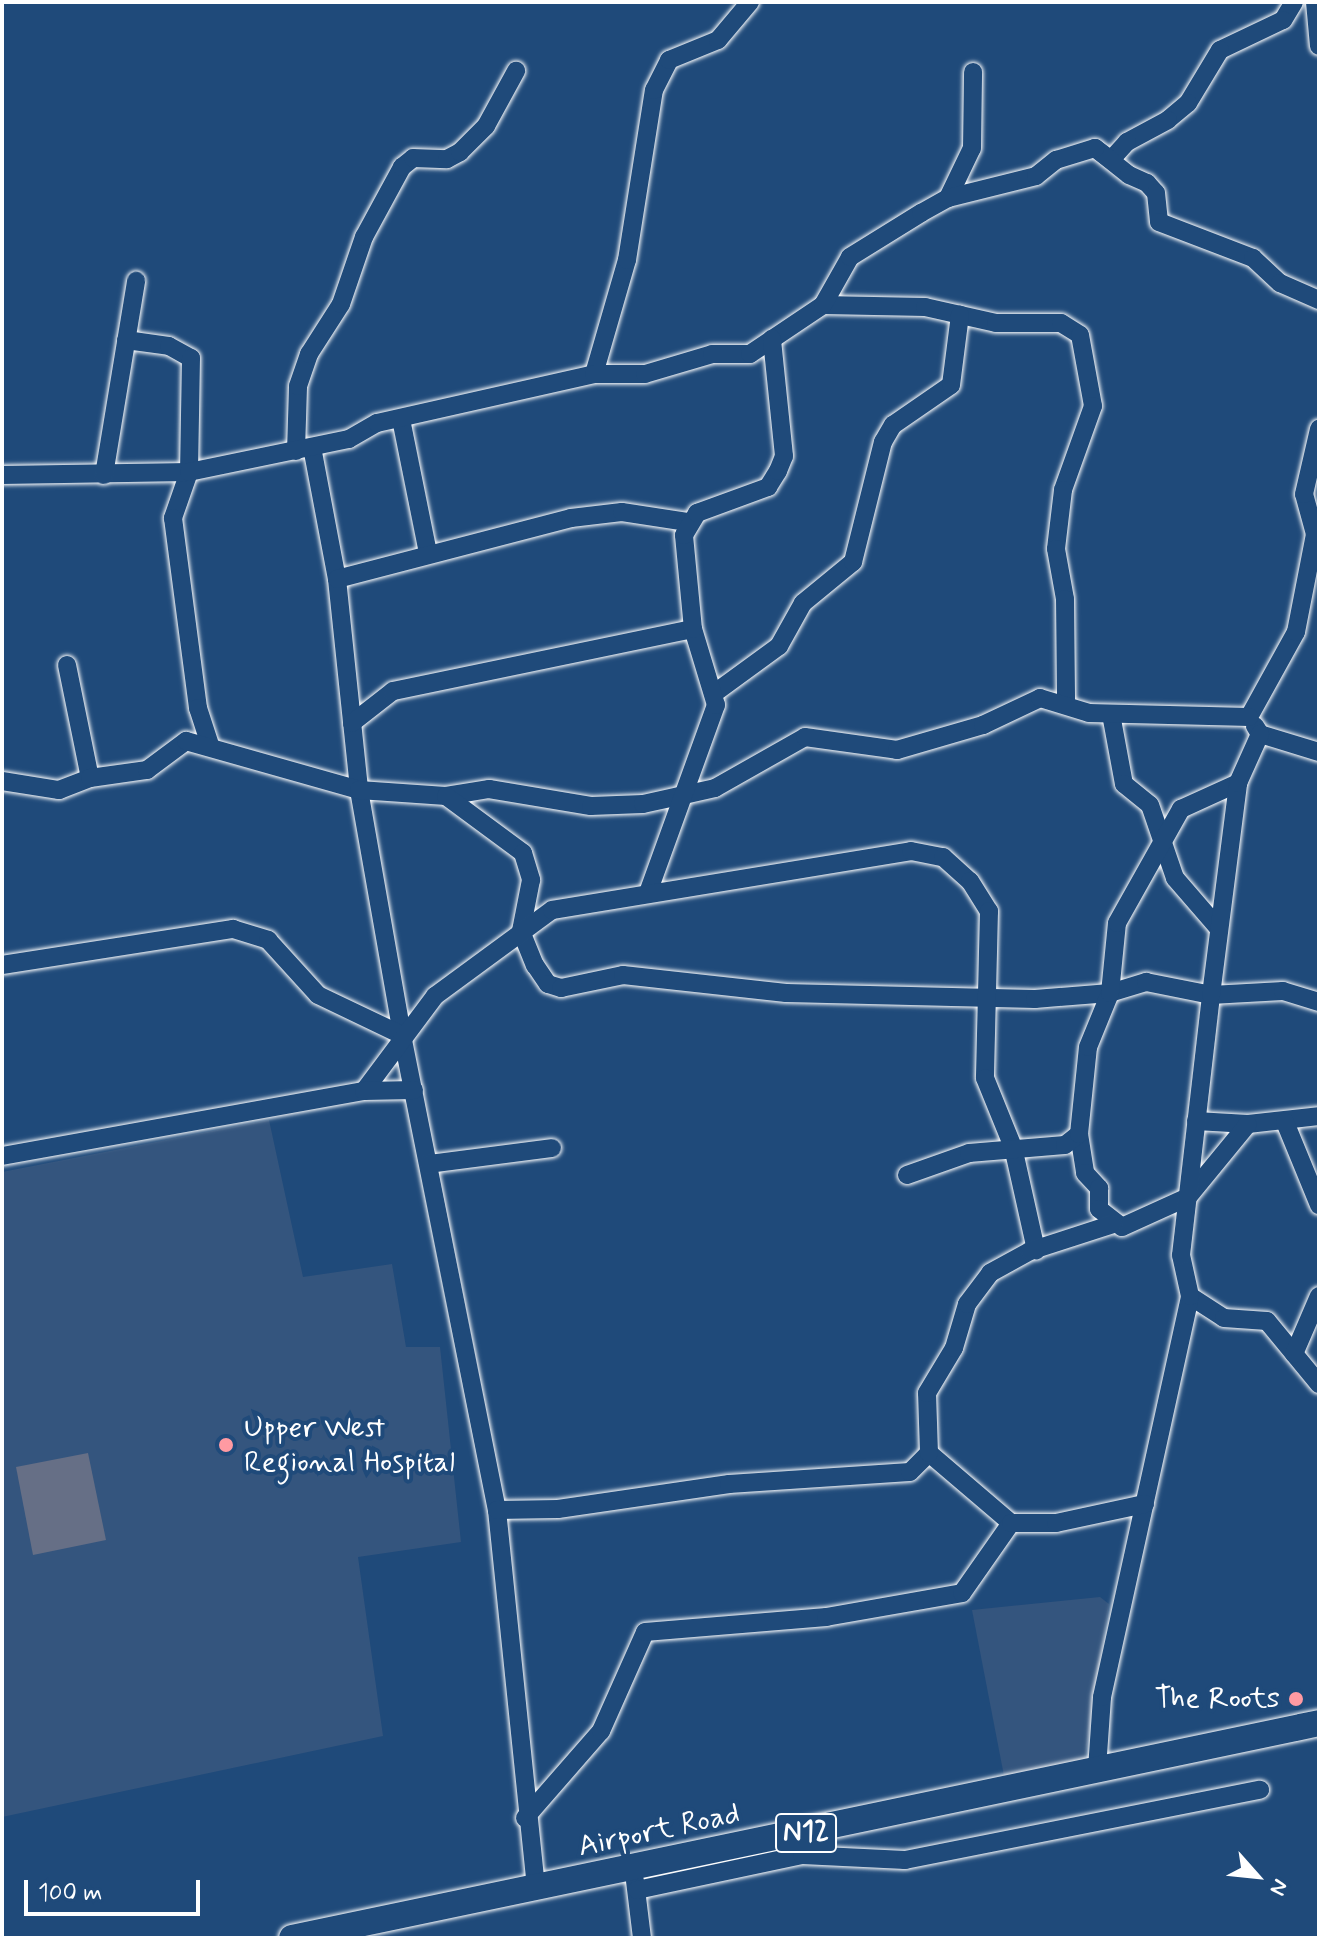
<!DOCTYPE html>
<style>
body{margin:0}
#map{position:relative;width:1321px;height:1940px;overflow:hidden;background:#1f4a7a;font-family:Mynerve,sans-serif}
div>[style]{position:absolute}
.built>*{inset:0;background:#34557e}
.building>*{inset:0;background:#666f86}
.roads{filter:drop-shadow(0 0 2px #fff) drop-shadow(0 0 2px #fff)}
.minor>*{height:18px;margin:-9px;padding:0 9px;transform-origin:9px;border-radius:9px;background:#1f4a7a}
.highway>*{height:26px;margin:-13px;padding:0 13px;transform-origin:13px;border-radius:13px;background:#1f4a7a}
.dots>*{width:22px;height:22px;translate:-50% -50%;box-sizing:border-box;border:4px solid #1f4a7a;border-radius:50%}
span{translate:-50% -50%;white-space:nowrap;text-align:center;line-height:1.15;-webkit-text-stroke:8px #1f4a7a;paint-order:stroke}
.shield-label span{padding:2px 6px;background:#1f4a7a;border:2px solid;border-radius:6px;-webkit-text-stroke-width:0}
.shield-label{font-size:28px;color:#fff;font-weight:700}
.poi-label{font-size:30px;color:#fff}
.left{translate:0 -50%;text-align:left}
.right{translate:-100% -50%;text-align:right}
.street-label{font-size:30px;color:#fff}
.frame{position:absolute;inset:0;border:4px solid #fff;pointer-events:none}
.north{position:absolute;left:1217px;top:1836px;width:80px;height:80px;-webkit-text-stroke:6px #1f4a7a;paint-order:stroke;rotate:117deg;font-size:22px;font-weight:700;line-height:32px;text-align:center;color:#fff}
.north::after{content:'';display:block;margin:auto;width:28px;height:36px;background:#fff;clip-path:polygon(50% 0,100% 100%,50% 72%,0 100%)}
.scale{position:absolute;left:24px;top:1880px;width:176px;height:36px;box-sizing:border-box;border:4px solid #fff;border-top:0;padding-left:10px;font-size:24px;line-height:28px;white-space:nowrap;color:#fff;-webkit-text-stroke:6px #1f4a7a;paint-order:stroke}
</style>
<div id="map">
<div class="built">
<i style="clip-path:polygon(269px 1120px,303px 1277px,392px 1264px,406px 1347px,440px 1347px,461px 1542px,358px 1557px,383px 1736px,2px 1817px,2px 1172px)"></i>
<i style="clip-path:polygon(1100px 1597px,1109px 1604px,1084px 1764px,1005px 1781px,972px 1610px)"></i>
</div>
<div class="building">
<i style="clip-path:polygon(88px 1453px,106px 1540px,33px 1555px,16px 1467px)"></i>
</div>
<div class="roads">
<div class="minor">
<i style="left:1294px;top:2px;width:21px;rotate:121deg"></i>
<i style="left:1283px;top:20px;width:70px;rotate:154.5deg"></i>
<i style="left:1220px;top:50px;width:62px;rotate:121.1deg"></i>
<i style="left:1188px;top:103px;width:26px;rotate:140deg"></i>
<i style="left:1168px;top:120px;width:47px;rotate:151.8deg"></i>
<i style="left:1127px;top:142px;width:24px;rotate:132deg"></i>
<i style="left:1111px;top:160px;width:20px;rotate:-143deg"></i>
<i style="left:1095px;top:148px;width:43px;rotate:38.5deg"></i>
<i style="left:1129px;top:175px;width:20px;rotate:24deg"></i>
<i style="left:1147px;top:183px;width:13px;rotate:48deg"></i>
<i style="left:1156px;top:193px;width:29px;rotate:84deg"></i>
<i style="left:1159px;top:222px;width:101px;rotate:21deg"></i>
<i style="left:1253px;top:258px;width:37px;rotate:43deg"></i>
<i style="left:1280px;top:283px;width:43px;rotate:23.6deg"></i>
<i style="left:1315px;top:2px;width:44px;rotate:84.8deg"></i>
<i style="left:948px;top:198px;width:55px;rotate:-64.4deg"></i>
<i style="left:972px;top:148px;width:76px;rotate:-89.2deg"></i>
<i style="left:823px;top:305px;width:102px;rotate:1.1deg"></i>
<i style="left:925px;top:307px;width:73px;rotate:12.7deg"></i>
<i style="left:996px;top:323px;width:65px"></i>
<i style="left:1061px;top:323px;width:22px;rotate:32deg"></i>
<i style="left:1080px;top:335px;width:72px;rotate:79.6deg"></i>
<i style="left:1093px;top:406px;width:89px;rotate:109.7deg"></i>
<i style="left:1063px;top:490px;width:59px;rotate:96.8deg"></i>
<i style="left:1056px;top:549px;width:51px;rotate:79.8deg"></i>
<i style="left:1065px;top:599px;width:102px;rotate:89.4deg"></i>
<i style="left:126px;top:340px;width:43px;rotate:7.9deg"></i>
<i style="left:169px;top:346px;width:25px;rotate:29deg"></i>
<i style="left:191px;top:358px;width:114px;rotate:91deg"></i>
<i style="left:189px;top:472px;width:49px;rotate:109.2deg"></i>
<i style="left:173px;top:518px;width:192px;rotate:82.5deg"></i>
<i style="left:198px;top:708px;width:39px;rotate:72deg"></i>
<i style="left:594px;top:374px;width:119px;rotate:-73.9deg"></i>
<i style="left:627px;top:260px;width:172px;rotate:-81deg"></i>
<i style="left:654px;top:90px;width:34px;rotate:-63deg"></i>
<i style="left:669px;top:60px;width:53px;rotate:-22.2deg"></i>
<i style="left:718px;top:40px;width:50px;rotate:-49.9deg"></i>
<i style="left:401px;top:419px;width:137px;rotate:78.6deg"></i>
<i style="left:312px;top:447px;width:134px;rotate:79.3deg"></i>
<i style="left:337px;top:579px;width:212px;rotate:84deg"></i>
<i style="left:359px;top:790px;width:249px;rotate:80deg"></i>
<i style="left:402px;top:1035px;width:484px;rotate:78.7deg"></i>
<i style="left:497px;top:1510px;width:381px;rotate:84.1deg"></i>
<i style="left:296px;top:451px;width:65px;rotate:-88.2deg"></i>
<i style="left:298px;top:386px;width:34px;rotate:-71deg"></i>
<i style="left:309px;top:354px;width:59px;rotate:-57.4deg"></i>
<i style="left:341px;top:304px;width:71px;rotate:-71.1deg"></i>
<i style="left:364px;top:237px;width:80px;rotate:-61.5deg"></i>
<i style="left:402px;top:167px;width:14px;rotate:-39deg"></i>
<i style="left:413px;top:158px;width:34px;rotate:2deg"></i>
<i style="left:447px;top:159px;width:15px;rotate:-28deg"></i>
<i style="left:460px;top:152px;width:37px;rotate:-45deg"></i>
<i style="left:486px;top:126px;width:63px;rotate:-61.4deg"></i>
<i style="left:2px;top:475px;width:187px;rotate:-0.9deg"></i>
<i style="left:189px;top:472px;width:163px;rotate:-11.7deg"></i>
<i style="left:349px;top:439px;width:32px;rotate:-30deg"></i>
<i style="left:377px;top:423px;width:222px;rotate:-12.7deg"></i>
<i style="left:594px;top:374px;width:51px"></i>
<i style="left:645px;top:374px;width:70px;rotate:-16.6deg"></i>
<i style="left:712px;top:354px;width:38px"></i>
<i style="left:750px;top:354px;width:88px;rotate:-33.9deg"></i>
<i style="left:823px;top:305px;width:55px;rotate:-60.6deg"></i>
<i style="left:850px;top:257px;width:84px;rotate:-31.8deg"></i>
<i style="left:921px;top:213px;width:31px;rotate:-29deg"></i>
<i style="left:948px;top:198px;width:91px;rotate:-14deg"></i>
<i style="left:1036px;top:176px;width:26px;rotate:-39deg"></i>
<i style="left:1056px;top:160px;width:41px;rotate:-17.1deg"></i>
<i style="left:104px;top:475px;width:197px;rotate:-80.6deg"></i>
<i style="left:337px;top:579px;width:242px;rotate:-14.6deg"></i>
<i style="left:571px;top:518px;width:51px;rotate:-6.7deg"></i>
<i style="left:622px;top:512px;width:66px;rotate:8.7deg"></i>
<i style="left:67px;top:665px;width:115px;rotate:78.5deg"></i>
<i style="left:716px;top:692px;width:78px;rotate:-36.1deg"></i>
<i style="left:779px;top:646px;width:49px;rotate:-60.8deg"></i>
<i style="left:803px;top:603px;width:65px;rotate:-39.4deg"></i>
<i style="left:853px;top:562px;width:124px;rotate:-76deg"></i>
<i style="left:883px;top:442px;width:20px;rotate:-60deg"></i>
<i style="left:893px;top:425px;width:70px;rotate:-34.6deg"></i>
<i style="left:951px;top:385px;width:71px;rotate:-82.7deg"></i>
<i style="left:1111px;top:714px;width:71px;rotate:79.5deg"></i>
<i style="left:1124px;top:784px;width:33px;rotate:39deg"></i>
<i style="left:1150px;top:805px;width:77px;rotate:71.1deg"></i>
<i style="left:1175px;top:878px;width:67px;rotate:49.2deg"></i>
<i style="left:1249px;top:717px;width:97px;rotate:-61.1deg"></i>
<i style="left:1296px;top:632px;width:100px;rotate:-79deg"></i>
<i style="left:1315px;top:534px;width:41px;rotate:-105.4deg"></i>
<i style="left:1304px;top:494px;width:67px;rotate:-77deg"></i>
<i style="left:352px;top:723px;width:52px;rotate:-38deg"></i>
<i style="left:393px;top:691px;width:306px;rotate:-11.7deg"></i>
<i style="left:1255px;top:726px;width:9px;rotate:58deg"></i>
<i style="left:1260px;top:734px;width:62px;rotate:17deg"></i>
<i style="left:2px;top:781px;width:58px;rotate:9deg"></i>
<i style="left:59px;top:790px;width:33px;rotate:-21deg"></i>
<i style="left:90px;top:778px;width:58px;rotate:-8deg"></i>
<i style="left:147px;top:770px;width:49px;rotate:-36.6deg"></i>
<i style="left:186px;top:741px;width:180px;rotate:15.8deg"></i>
<i style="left:359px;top:790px;width:87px;rotate:3.9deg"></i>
<i style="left:446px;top:796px;width:44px;rotate:-9.2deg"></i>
<i style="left:489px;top:789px;width:103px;rotate:9.5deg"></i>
<i style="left:591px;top:806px;width:52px;rotate:-2.2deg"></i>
<i style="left:643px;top:804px;width:74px;rotate:-12.5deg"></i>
<i style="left:715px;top:788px;width:103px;rotate:-29.5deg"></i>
<i style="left:805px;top:737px;width:93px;rotate:8deg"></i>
<i style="left:897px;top:750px;width:90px;rotate:-16.2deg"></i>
<i style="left:983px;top:725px;width:63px;rotate:-25.3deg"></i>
<i style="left:1040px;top:698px;width:51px;rotate:17deg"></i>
<i style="left:1089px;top:713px;width:160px;rotate:1.4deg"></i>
<i style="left:446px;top:796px;width:96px;rotate:36.5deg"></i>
<i style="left:523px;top:853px;width:28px;rotate:73deg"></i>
<i style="left:531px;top:880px;width:52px;rotate:101.1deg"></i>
<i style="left:521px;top:931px;width:37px;rotate:68deg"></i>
<i style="left:535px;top:965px;width:23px;rotate:56deg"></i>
<i style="left:548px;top:984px;width:14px;rotate:17deg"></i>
<i style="left:561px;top:988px;width:63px;rotate:-11.8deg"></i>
<i style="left:623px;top:975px;width:164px;rotate:6.3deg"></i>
<i style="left:786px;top:993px;width:249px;rotate:1.4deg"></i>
<i style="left:1035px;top:999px;width:75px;rotate:-4.6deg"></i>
<i style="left:1110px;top:993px;width:38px;rotate:-17deg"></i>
<i style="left:1146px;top:982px;width:66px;rotate:11.3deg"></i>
<i style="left:1211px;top:995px;width:72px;rotate:-3.2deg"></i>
<i style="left:1283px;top:991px;width:38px;rotate:17deg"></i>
<i style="left:649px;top:890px;width:197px;rotate:-70.1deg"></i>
<i style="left:716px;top:705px;width:79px;rotate:-106.8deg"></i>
<i style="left:693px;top:629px;width:94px;rotate:-95.5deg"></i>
<i style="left:684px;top:535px;width:26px;rotate:-59deg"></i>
<i style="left:697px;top:513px;width:76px;rotate:-20.1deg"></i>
<i style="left:768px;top:487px;width:19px;rotate:-58deg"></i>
<i style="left:778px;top:471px;width:16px;rotate:-68deg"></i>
<i style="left:784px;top:456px;width:118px;rotate:-95.9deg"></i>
<i style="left:2px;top:965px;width:234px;rotate:-8.9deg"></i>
<i style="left:233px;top:929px;width:37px;rotate:17deg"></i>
<i style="left:268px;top:940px;width:74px;rotate:47.7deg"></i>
<i style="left:318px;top:995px;width:93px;rotate:25.5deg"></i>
<i style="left:364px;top:1091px;width:119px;rotate:-53.2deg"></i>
<i style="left:435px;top:996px;width:145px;rotate:-36.3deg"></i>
<i style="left:552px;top:910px;width:364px;rotate:-9.3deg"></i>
<i style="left:911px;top:851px;width:33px;rotate:11deg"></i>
<i style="left:943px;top:857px;width:36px;rotate:42deg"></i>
<i style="left:970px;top:881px;width:36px;rotate:58deg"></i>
<i style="left:989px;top:911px;width:167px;rotate:91.4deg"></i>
<i style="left:985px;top:1078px;width:74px;rotate:67.9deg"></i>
<i style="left:1013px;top:1147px;width:106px;rotate:77.4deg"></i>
<i style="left:1196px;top:1121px;width:52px;rotate:3.3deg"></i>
<i style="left:1248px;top:1124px;width:71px;rotate:-6.4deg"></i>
<i style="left:1285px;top:1122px;width:90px;rotate:67.7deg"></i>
<i style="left:1079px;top:1134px;width:39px;rotate:81deg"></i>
<i style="left:1085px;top:1173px;width:21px;rotate:47deg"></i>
<i style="left:1099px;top:1188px;width:21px;rotate:90deg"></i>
<i style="left:1099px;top:1209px;width:29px;rotate:38deg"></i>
<i style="left:1122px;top:1227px;width:72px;rotate:-24.4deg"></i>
<i style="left:1188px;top:1197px;width:94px;rotate:-50.6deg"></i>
<i style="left:2px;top:1156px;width:368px;rotate:-10.2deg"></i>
<i style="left:364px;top:1091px;width:50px;rotate:-1.1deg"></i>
<i style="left:429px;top:1164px;width:124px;rotate:-7.4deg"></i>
<i style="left:907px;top:1175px;width:66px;rotate:-19.5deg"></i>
<i style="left:969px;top:1153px;width:96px;rotate:-4.8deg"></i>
<i style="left:1065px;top:1145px;width:18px;rotate:-38deg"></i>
<i style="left:1079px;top:1134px;width:87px;rotate:-84.1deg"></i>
<i style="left:1088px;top:1047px;width:58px;rotate:-67.8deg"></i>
<i style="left:1110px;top:993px;width:70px;rotate:-84.3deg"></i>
<i style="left:1117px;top:923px;width:131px;rotate:-60.7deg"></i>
<i style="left:1181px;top:809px;width:63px;rotate:-24.5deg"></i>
<i style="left:1190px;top:1296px;width:40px;rotate:32.9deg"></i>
<i style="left:1224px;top:1318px;width:43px;rotate:4deg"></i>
<i style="left:1267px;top:1321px;width:82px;rotate:50.5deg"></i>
<i style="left:1294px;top:1354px;width:63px;rotate:-66.7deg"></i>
<i style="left:497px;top:1510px;width:61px;rotate:-0.9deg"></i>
<i style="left:558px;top:1509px;width:173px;rotate:-8.3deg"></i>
<i style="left:729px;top:1484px;width:181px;rotate:-3.8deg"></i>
<i style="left:910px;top:1472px;width:27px;rotate:-45deg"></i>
<i style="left:1011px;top:1523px;width:108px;rotate:-139.5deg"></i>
<i style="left:929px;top:1453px;width:60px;rotate:-91.9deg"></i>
<i style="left:927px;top:1393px;width:52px;rotate:-59deg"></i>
<i style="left:954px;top:1348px;width:46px;rotate:-73.5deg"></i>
<i style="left:967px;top:1304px;width:39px;rotate:-53deg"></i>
<i style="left:990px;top:1273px;width:46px;rotate:-28.8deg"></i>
<i style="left:1030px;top:1251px;width:87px;rotate:-18deg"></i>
<i style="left:1097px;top:1769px;width:72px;rotate:-86deg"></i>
<i style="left:1102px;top:1697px;width:411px;rotate:-77.6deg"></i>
<i style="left:1190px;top:1296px;width:42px;rotate:-102.4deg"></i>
<i style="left:1181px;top:1255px;width:262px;rotate:-83.4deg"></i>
<i style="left:1211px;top:995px;width:214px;rotate:-82.7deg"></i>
<i style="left:1238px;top:783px;width:54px;rotate:-65.8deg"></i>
<i style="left:525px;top:1818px;width:116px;rotate:-48.9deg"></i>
<i style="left:601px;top:1731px;width:108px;rotate:-66deg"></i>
<i style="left:645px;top:1632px;width:182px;rotate:-4.7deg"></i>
<i style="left:826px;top:1617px;width:138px;rotate:-10deg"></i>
<i style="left:962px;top:1593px;width:85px;rotate:-55deg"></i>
<i style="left:1011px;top:1523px;width:45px"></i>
<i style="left:1056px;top:1523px;width:91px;rotate:-12.1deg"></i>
<i style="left:635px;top:1881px;width:57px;rotate:83deg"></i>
<i style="left:637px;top:1890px;width:169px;rotate:-12deg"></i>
<i style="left:802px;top:1855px;width:103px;rotate:2.8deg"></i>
<i style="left:905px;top:1860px;width:362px;rotate:-11.2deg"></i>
</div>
<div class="highway">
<i style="left:292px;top:1938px;width:1049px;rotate:-11.82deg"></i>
</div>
</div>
<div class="dots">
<i style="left:226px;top:1445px;background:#ff9aa2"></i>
<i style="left:1296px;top:1699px;background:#ff9aa2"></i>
</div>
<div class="shield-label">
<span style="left:806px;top:1833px">N12</span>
</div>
<div class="poi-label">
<span class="left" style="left:244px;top:1445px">Upper West<br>Regional Hospital</span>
<span class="right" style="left:1280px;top:1699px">The Roots</span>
</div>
<div class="street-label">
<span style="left:659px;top:1831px;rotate:-12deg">Airport Road</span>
</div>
<div class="frame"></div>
<div class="north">N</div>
<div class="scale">100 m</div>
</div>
